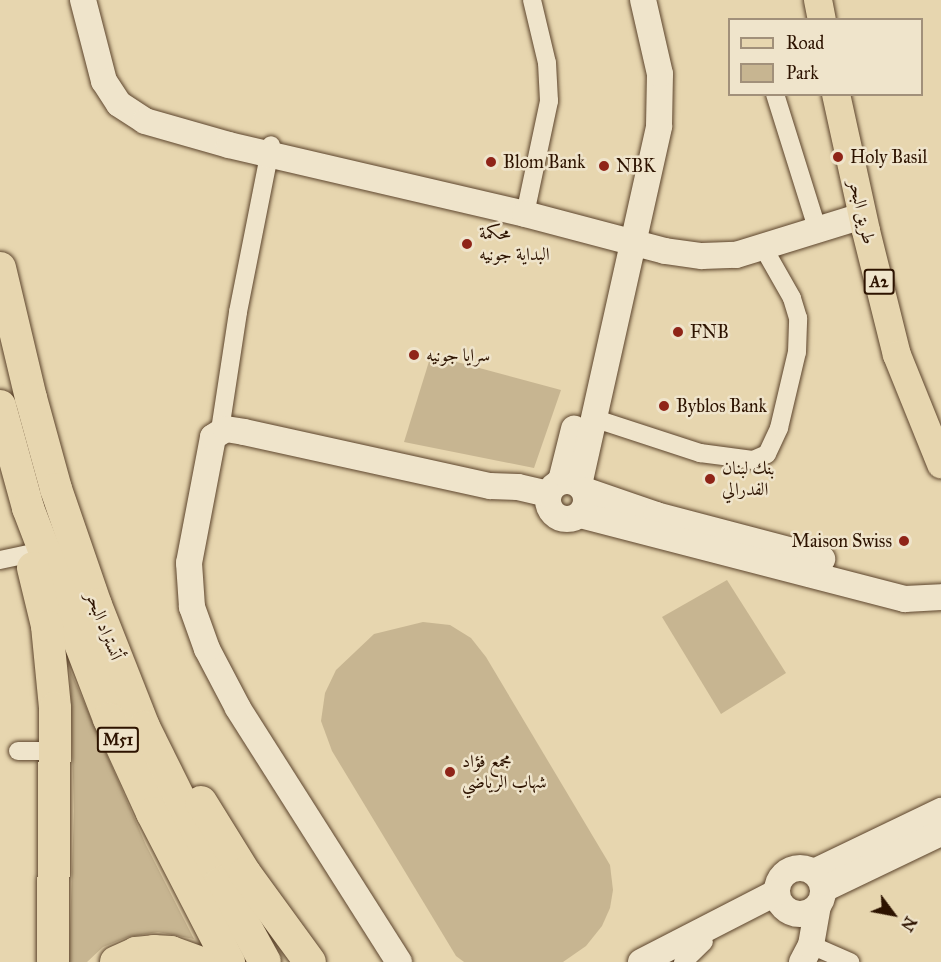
<!DOCTYPE html>
<meta charset="utf-8">
<style>
body{margin:0}
#map{position:relative;width:941px;height:962px;overflow:hidden;background:#e7d6af;font-family:"IM FELL Great Primer",Amiri,serif}
div>[style]{position:absolute}
.green>*{inset:0;background:#c7b591}
.roads{filter:drop-shadow(0 0 2px #5c442c) drop-shadow(0 0 2px #5c442c)}
.street>*{height:18px;margin:-9px;padding:0 9px;transform-origin:9px;border-radius:9px;background:#efe4cb}
.secondary>*{height:26px;margin:-13px;padding:0 13px;transform-origin:13px;border-radius:13px;background:#efe4cb}
.secondary>.ring{margin:-13px;padding:0;box-sizing:content-box;background:none;border:26px solid #efe4cb;border-radius:50%}
.primary>*{height:28px;margin:-14px;padding:0 14px;transform-origin:14px;border-radius:14px;background:#e7d6af}
.highway>*{height:32px;margin:-16px;padding:0 16px;transform-origin:16px;border-radius:16px;background:#e7d6af}
.dots>*{width:16px;height:16px;translate:-50% -50%;box-sizing:border-box;border:3px solid #efe4cb;border-radius:50%}
span{translate:-50% -50%;white-space:nowrap;text-align:center;line-height:1.15;-webkit-text-stroke:5px #efe4cb;paint-order:stroke}
.shield-label span{padding:2px 4px;background:#efe4cb;border:2px solid;border-radius:4px;-webkit-text-stroke-width:0}
.shield-label{font-size:16px;color:#2d1300;font-weight:700}
.poi-label{font-size:18px;color:#2d1300}
.left{translate:0 -50%;text-align:left}
.right{translate:-100% -50%;text-align:right}
.street-label{font-size:18px;color:#2d1300}
.legend{position:absolute;left:728px;top:18px;width:195px;height:78px;box-sizing:border-box;background:#efe4cb;border:2px solid #a1907a;margin:0;padding:8px 10px;list-style:none;font-size:18px;color:#2d1300}
.legend li{display:flex;align-items:center;gap:12px;height:30px}
.legend b{width:30px;border:2px solid #a1907a}
.north{position:absolute;left:863px;top:884px;width:60px;height:60px;-webkit-text-stroke:4px #efe4cb;paint-order:stroke;rotate:122deg;font-size:16px;font-weight:700;line-height:24px;text-align:center;color:#2d1300}
.north::after{content:'';display:block;margin:auto;width:21px;height:27px;background:#2d1300;clip-path:polygon(50% 0,100% 100%,50% 72%,0 100%)}
</style>
<div id="map">
<div class="green">
<i style="clip-path:polygon(431px 355px,561px 390px,534px 468px,404px 442px)"></i>
<i style="clip-path:polygon(727px 580px,786px 673px,721px 714px,662px 617px)"></i>
<i style="clip-path:polygon(423px 622px,450px 625px,471px 638px,486px 657px,610px 865px,613px 890px,610px 908px,602px 926px,586px 946px,563px 962px,464px 962px,456px 956px,332px 751px,321px 721px,325px 693px,336px 670px,374px 634px)"></i>
<i style="clip-path:polygon(70px 670px,146px 845px,194px 939px,158px 932px,128px 937px,103px 947px,87px 962px,69px 962px,74px 811px)"></i>
</div>
<div class="roads">
<div class="street">
<i style="left:775px;top:94px;width:134px;rotate:72.6deg"></i>
<i style="left:525px;top:214px;width:116px;rotate:-78deg"></i>
<i style="left:549px;top:101px;width:38px;rotate:-93deg"></i>
<i style="left:547px;top:63px;width:65px;rotate:-103.4deg"></i>
<i style="left:593px;top:418px;width:113px;rotate:18.1deg"></i>
<i style="left:700px;top:453px;width:53px;rotate:7.5deg"></i>
<i style="left:753px;top:460px;width:15px;rotate:-23deg"></i>
<i style="left:767px;top:454px;width:29px;rotate:-65deg"></i>
<i style="left:779px;top:428px;width:78px;rotate:-76.7deg"></i>
<i style="left:797px;top:352px;width:34px;rotate:-88deg"></i>
<i style="left:798px;top:318px;width:21px;rotate:-107deg"></i>
<i style="left:792px;top:298px;width:59px;rotate:-119.6deg"></i>
<i style="left:220px;top:430px;width:119px;rotate:-81.3deg"></i>
<i style="left:238px;top:312px;width:170px;rotate:-78.8deg"></i>
<i style="left:0;top:560px;width:30px;rotate:-12deg"></i>
<i style="left:18px;top:751px;width:37px"></i>
<i style="left:811px;top:945px;width:43px;rotate:23.6deg"></i>
<i style="left:683px;top:962px;width:29px;rotate:-44deg"></i>
</div>
<div class="secondary">
<i style="left:83px;top:0;width:84px;rotate:75.5deg"></i>
<i style="left:104px;top:81px;width:27px;rotate:57deg"></i>
<i style="left:119px;top:104px;width:31px;rotate:33deg"></i>
<i style="left:145px;top:121px;width:87px;rotate:15.9deg"></i>
<i style="left:229px;top:145px;width:304px;rotate:13.1deg"></i>
<i style="left:525px;top:214px;width:145px;rotate:14.8deg"></i>
<i style="left:665px;top:251px;width:37px;rotate:8deg"></i>
<i style="left:702px;top:256px;width:34px;rotate:-2deg"></i>
<i style="left:736px;top:255px;width:132px;rotate:-17.2deg"></i>
<i class="ring" style="left:548px;top:481px;width:12px;height:12px"></i>
<i style="left:561px;top:481px;width:54px;rotate:-76deg"></i>
<i style="left:579px;top:485px;width:368px;rotate:-77.4deg"></i>
<i style="left:659px;top:126px;width:52px;rotate:-88.9deg"></i>
<i style="left:660px;top:74px;width:76px;rotate:-102.9deg"></i>
<i style="left:584px;top:490px;width:76px;rotate:19.1deg"></i>
<i style="left:656px;top:515px;width:172px;rotate:14.8deg"></i>
<i style="left:580px;top:515px;width:336px;rotate:14.5deg"></i>
<i style="left:905px;top:599px;width:36px;rotate:-3deg"></i>
<i class="ring" style="left:777px;top:868px;width:20px;height:20px"></i>
<i style="left:814px;top:872px;width:141px;rotate:-25.7deg"></i>
<i style="left:824px;top:889px;width:130px;rotate:-25.6deg"></i>
<i style="left:399px;top:962px;width:301px;rotate:-122.4deg"></i>
<i style="left:238px;top:708px;width:67px;rotate:-117.7deg"></i>
<i style="left:207px;top:649px;width:45px;rotate:-109.7deg"></i>
<i style="left:192px;top:607px;width:44px;rotate:-93.9deg"></i>
<i style="left:189px;top:563px;width:128px;rotate:-79.2deg"></i>
<i style="left:213px;top:437px;width:15px;rotate:-32deg"></i>
<i style="left:226px;top:429px;width:18px;rotate:9deg"></i>
<i style="left:244px;top:432px;width:252px;rotate:12.4deg"></i>
<i style="left:490px;top:486px;width:28px;rotate:2deg"></i>
<i style="left:518px;top:487px;width:31px;rotate:13deg"></i>
<i style="left:641px;top:962px;width:153px;rotate:-27.2deg"></i>
<i style="left:802px;top:962px;width:19px;rotate:-62deg"></i>
<i style="left:811px;top:945px;width:39px;rotate:-80deg"></i>
</div>
<div class="primary">
<i style="left:818px;top:0;width:20px;rotate:79deg"></i>
<i style="left:836px;top:94px;width:140px;rotate:77.6deg"></i>
<i style="left:866px;top:231px;width:128px;rotate:76deg"></i>
<i style="left:897px;top:355px;width:118px;rotate:68deg"></i>
</div>
<div class="highway">
<i style="left:0;top:268px;width:134px;rotate:76.6deg"></i>
<i style="left:31px;top:398px;width:94px;rotate:74.6deg"></i>
<i style="left:56px;top:489px;width:123px;rotate:71deg"></i>
<i style="left:96px;top:605px;width:131px;rotate:68.5deg"></i>
<i style="left:144px;top:727px;width:173px;rotate:63.6deg"></i>
<i style="left:221px;top:882px;width:91px;rotate:61.2deg"></i>
<i style="left:0;top:406px;width:106px;rotate:74.6deg"></i>
<i style="left:28px;top:508px;width:226px;rotate:69deg"></i>
<i style="left:109px;top:719px;width:103px;rotate:65.4deg"></i>
<i style="left:152px;top:813px;width:168px;rotate:62.7deg"></i>
<i style="left:33px;top:568px;width:60px;rotate:76.4deg"></i>
<i style="left:47px;top:626px;width:82px;rotate:84.4deg"></i>
<i style="left:55px;top:708px;width:254px;rotate:90.5deg"></i>
<i style="left:201px;top:802px;width:84px;rotate:58.2deg"></i>
<i style="left:245px;top:873px;width:110px;rotate:53.9deg"></i>
<i style="left:116px;top:962px;width:22px;rotate:-24deg"></i>
<i style="left:136px;top:953px;width:18px;rotate:-6deg"></i>
<i style="left:154px;top:951px;width:17px;rotate:3deg"></i>
<i style="left:171px;top:952px;width:30px;rotate:20deg"></i>
</div>
</div>
<div class="dots">
<i style="left:838px;top:157px;background:#8f2418"></i>
<i style="left:491px;top:162px;background:#8f2418"></i>
<i style="left:604px;top:166px;background:#8f2418"></i>
<i style="left:467px;top:244px;background:#8f2418"></i>
<i style="left:678px;top:332px;background:#8f2418"></i>
<i style="left:414px;top:355px;background:#8f2418"></i>
<i style="left:664px;top:406px;background:#8f2418"></i>
<i style="left:710px;top:479px;background:#8f2418"></i>
<i style="left:904px;top:541px;background:#8f2418"></i>
<i style="left:450px;top:772px;background:#8f2418"></i>
</div>
<div class="shield-label">
<span style="left:879px;top:282px">A2</span>
<span style="left:118px;top:740px">M51</span>
</div>
<div class="poi-label">
<span class="left" style="left:850px;top:157px">Holy Basil</span>
<span class="left" style="left:503px;top:162px">Blom Bank</span>
<span class="left" style="left:616px;top:166px">NBK</span>
<span class="left" style="left:479px;top:244px">محكمة<br>البداية جونيه</span>
<span class="left" style="left:690px;top:332px">FNB</span>
<span class="left" style="left:426px;top:355px">سرايا جونيه</span>
<span class="left" style="left:676px;top:406px">Byblos Bank</span>
<span class="left" style="left:722px;top:479px">بنك لبنان<br>الفدرالي</span>
<span class="right" style="left:892px;top:541px">Maison Swiss</span>
<span class="left" style="left:462px;top:772px">مجمع فؤاد<br>شهاب الرياضي</span>
</div>
<div class="street-label">
<span style="left:862px;top:212px;rotate:77deg">طريق البحر</span>
<span style="left:104px;top:626px;rotate:69deg">أتستراد البحر</span>
</div>
<ul class="legend">
<li><b style="height:8px;background:#e7d6af"></b>Road</li>
<li><b style="height:16px;background:#c7b591"></b>Park</li>
</ul>
<div class="north">N</div>
</div>
